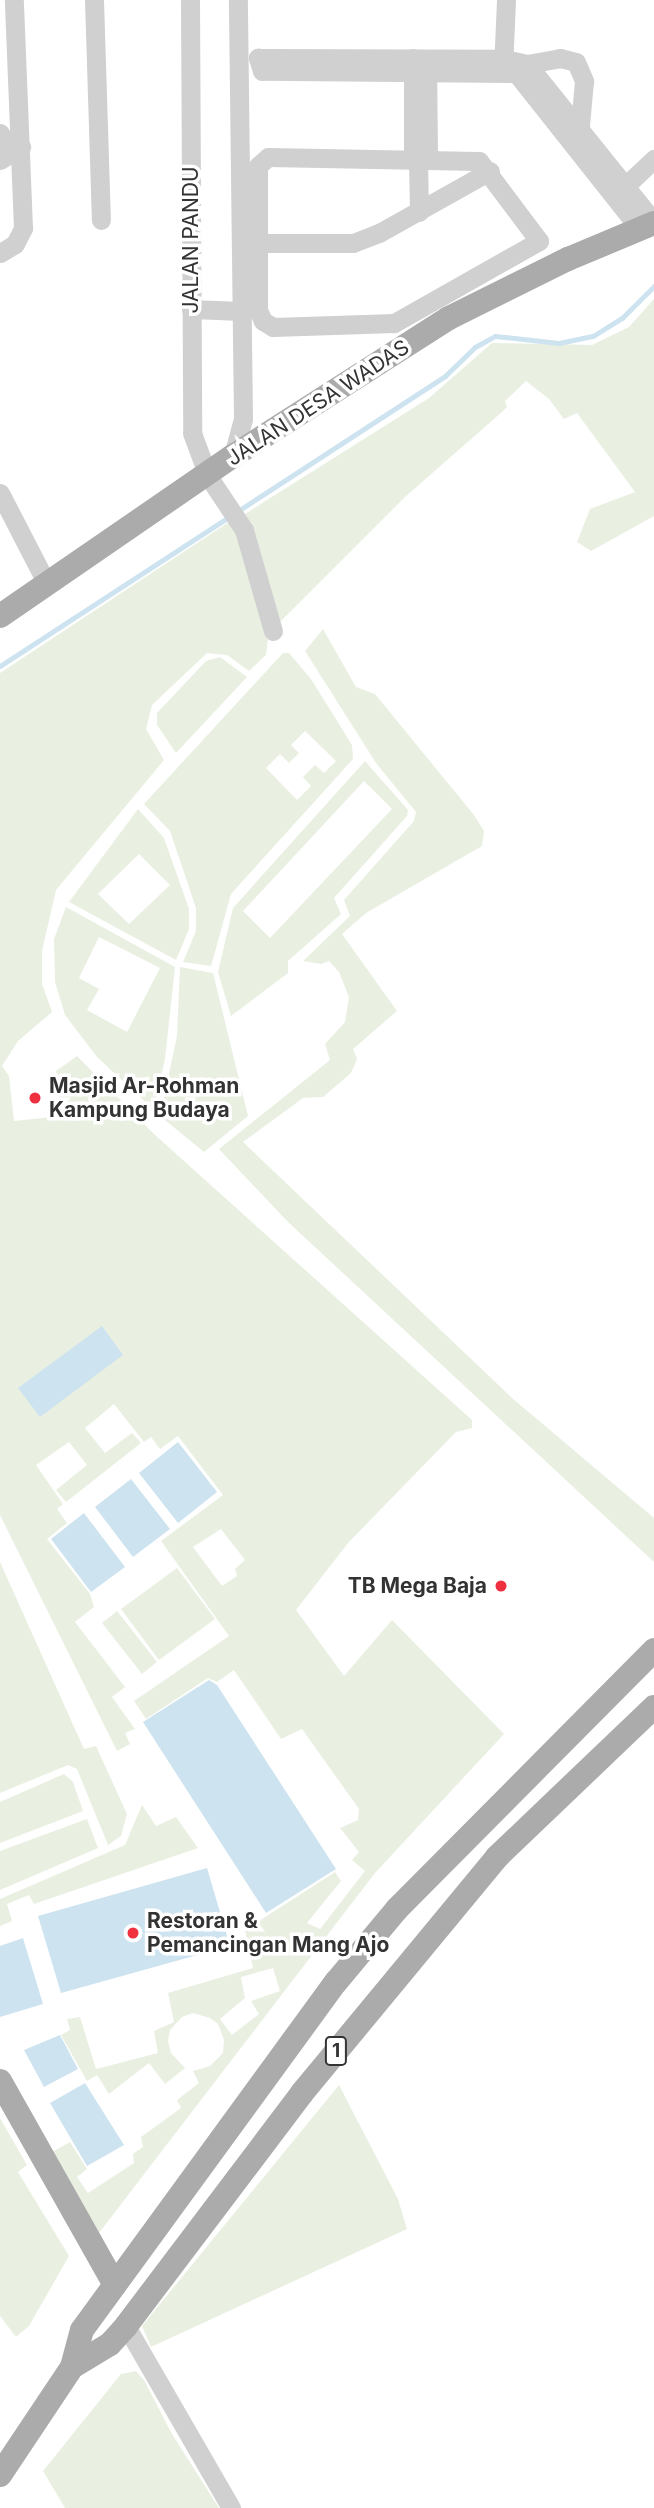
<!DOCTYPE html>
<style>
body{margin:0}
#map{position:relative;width:654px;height:2508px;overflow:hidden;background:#fff;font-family:Inter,sans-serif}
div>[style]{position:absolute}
.green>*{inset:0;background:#e9f0e1}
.water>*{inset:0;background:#cde3f0}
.stream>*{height:5px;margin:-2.5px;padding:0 2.5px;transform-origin:2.5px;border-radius:2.5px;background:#cde3f0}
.minor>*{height:19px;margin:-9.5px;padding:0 9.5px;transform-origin:9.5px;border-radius:9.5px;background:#d0d0d0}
.major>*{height:24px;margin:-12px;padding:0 12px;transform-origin:12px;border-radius:12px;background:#ababab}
.dots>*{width:19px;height:19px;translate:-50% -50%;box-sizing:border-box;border:4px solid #fff;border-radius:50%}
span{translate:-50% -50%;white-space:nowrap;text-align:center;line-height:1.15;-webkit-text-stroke:7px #fff;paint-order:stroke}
.shield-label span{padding:2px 5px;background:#fff;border:2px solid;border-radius:5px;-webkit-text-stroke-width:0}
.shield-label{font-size:19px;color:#333;font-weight:700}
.street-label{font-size:21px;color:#333}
.poi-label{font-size:21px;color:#333;font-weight:700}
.left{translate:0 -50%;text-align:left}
.right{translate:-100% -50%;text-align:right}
</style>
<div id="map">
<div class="green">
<i style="clip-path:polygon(654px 299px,654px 516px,591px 551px,577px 542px,590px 509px,635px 492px,577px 413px,564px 419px,549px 399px,526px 381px,505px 401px,507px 407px,502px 412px,405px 497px,279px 623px,245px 514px,429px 398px,492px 343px,592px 345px,629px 327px)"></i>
<i style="clip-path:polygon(evenodd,232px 520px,268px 638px,266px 655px,249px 671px,227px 655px,207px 653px,152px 705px,146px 729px,164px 760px,56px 890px,42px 951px,42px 984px,52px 1012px,18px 1041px,2px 1066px,9px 1076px,14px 1121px,61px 1116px,56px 1071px,77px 1056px,154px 1134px,472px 1420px,472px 1428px,456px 1432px,348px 1543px,296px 1610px,344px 1676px,392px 1620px,504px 1734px,375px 1873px,99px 2233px,50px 2153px,70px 2142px,87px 2169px,77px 2177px,88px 2193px,134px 2163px,133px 2154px,143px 2147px,141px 2137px,181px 2108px,177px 2100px,199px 2083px,193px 2071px,210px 2066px,223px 2053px,224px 2040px,218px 2024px,210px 2018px,193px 2013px,182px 2017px,170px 2030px,168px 2041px,171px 2053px,185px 2068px,165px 2084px,149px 2063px,109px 2094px,97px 2075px,87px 2081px,61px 2035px,70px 2030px,67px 2019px,80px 2017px,96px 2069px,158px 2053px,154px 2031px,174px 2022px,168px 1993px,253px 1968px,245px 1930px,335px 1872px,341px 1881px,307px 1923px,320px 1929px,365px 1871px,352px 1860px,359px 1852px,340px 1828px,358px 1820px,359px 1809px,302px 1729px,281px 1739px,234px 1670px,217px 1682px,208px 1678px,146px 1719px,134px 1701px,229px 1636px,161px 1541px,223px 1495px,178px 1436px,160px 1449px,151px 1437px,144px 1442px,114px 1404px,85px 1428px,105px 1453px,132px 1433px,141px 1443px,66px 1502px,56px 1490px,87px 1465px,69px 1442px,36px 1465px,63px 1504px,57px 1509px,67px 1523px,47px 1539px,90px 1594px,94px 1607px,75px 1622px,125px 1687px,112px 1697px,135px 1729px,125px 1733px,130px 1744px,117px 1751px,0 1515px,0 673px,232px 520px,221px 1529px,245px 1560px,235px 1569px,237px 1576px,222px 1586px,193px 1547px,221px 1529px,232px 520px,273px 1968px,280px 1991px,251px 2001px,259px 2014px,232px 2035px,220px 2019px,245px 1998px,241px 1977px,273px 1968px)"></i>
<i style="clip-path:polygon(323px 629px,356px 687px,375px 694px,474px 815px,484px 831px,482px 846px,366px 913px,342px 934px,397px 1011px,353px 1049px,357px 1059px,351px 1073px,323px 1097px,303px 1098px,243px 1142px,512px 1398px,654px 1518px,654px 1562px,288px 1222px,219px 1149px,330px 1060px,325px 1044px,345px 1022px,349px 997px,339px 972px,329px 961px,321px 964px,303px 961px,350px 916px,344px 900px,414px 821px,416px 812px,376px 763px,305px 651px)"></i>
<i style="clip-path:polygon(evenodd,283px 653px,289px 653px,311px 679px,352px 745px,353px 759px,231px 894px,211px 966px,183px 962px,196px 931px,196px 908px,170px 831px,144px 804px,283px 653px,305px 731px,336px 761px,324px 773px,315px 765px,303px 777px,311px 786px,297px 800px,266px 768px,280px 754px,289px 763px,299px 753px,291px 745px,305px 731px)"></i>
<i style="clip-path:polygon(220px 657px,247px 677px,176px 753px,157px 725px,157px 713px,206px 661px)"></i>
<i style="clip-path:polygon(evenodd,365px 761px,408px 810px,407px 816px,334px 898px,341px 914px,288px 961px,288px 973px,231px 1016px,218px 972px,233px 908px,365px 761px,364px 781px,392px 809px,270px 938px,243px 911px,364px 781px)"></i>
<i style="clip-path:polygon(evenodd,138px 809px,164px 838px,189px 909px,189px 929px,176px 960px,69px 902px,138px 809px,139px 854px,170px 885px,129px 924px,98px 894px,139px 854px)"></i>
<i style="clip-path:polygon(evenodd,66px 907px,175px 967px,165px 1059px,154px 1110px,97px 1057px,65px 1015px,55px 982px,54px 939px,66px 907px,99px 937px,160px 968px,127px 1032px,87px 1010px,99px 989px,79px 978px,99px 937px)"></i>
<i style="clip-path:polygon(180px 967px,213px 973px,248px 1116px,204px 1152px,160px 1116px,177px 1036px)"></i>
<i style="clip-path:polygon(0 1562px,84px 1749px,96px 1746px,127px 1814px,121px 1836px,108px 1845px,77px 1769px,68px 1765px,0 1793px)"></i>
<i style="clip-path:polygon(177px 1568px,215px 1619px,159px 1660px,121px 1609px)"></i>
<i style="clip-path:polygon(117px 1611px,157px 1662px,142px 1674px,102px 1623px)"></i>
<i style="clip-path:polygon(64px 1774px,73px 1782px,83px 1811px,0 1843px,0 1802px)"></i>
<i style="clip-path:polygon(142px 1805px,156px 1826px,176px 1817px,198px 1848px,34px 1904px,29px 1895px,7px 1904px,12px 1921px,0 1926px,0 1899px,125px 1845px)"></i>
<i style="clip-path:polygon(87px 1819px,98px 1848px,0 1890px,0 1851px)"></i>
<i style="clip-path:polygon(339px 2085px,398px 2199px,407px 2229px,151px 2347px,142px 2326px)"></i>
<i style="clip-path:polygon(0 2118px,27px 2165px,18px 2172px,69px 2256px,29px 2326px,16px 2337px,0 2316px)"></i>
<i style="clip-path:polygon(136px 2371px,144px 2380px,172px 2434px,219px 2508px,65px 2508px,43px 2471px,121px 2374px)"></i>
</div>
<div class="water">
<i style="clip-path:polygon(102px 1326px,123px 1355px,40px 1417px,18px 1388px)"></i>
<i style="clip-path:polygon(178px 1442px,217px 1492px,178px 1523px,139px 1473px)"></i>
<i style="clip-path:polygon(131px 1479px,170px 1529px,133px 1557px,95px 1507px)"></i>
<i style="clip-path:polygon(84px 1513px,125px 1567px,91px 1592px,51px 1539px)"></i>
<i style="clip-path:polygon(209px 1680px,217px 1685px,336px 1869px,266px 1913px,143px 1722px)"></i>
<i style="clip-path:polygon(207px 1868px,230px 1946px,61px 1993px,38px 1916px)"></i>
<i style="clip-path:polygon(23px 1938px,43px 2004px,0 2017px,0 1946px)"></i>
<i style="clip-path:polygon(60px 2035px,78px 2069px,44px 2087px,24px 2050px)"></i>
<i style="clip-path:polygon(85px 2083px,124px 2145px,87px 2166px,50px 2103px)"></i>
</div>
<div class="stream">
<i style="left:0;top:666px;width:531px;rotate:-33.09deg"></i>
<i style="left:445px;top:376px;width:42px;rotate:-44deg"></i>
<i style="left:475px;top:347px;width:23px;rotate:-29deg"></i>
<i style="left:495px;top:336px;width:64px;rotate:6.2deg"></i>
<i style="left:559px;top:343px;width:35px;rotate:-12deg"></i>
<i style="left:593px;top:336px;width:34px;rotate:-32deg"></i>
<i style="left:622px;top:318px;width:45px;rotate:-45deg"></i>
</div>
<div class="minor">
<i style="left:94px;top:0;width:220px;rotate:88.2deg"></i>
<i style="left:190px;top:0;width:433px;rotate:89.7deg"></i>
<i style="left:192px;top:433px;width:46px;rotate:69.6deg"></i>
<i style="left:208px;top:476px;width:65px;rotate:56.3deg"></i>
<i style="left:244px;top:530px;width:105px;rotate:74deg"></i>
<i style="left:427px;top:59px;width:100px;rotate:89.4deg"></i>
<i style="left:503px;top:69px;width:69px;rotate:-87.5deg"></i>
<i style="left:521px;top:71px;width:9px;rotate:-49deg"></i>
<i style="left:527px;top:64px;width:34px;rotate:-10deg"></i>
<i style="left:560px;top:58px;width:16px;rotate:14deg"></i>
<i style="left:576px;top:62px;width:21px;rotate:67deg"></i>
<i style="left:584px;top:81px;width:44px;rotate:95.2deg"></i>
<i style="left:580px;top:125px;width:5px;rotate:169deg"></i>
<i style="left:0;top:133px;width:22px;rotate:63deg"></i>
<i style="left:268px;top:157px;width:211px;rotate:1.1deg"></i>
<i style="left:479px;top:161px;width:100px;rotate:53.1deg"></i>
<i style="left:539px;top:241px;width:167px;rotate:150.5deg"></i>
<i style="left:394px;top:323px;width:121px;rotate:178.1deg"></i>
<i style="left:273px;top:327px;width:12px;rotate:-149deg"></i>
<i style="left:263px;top:321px;width:12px;rotate:-114deg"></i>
<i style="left:258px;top:310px;width:144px;rotate:-90deg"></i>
<i style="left:258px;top:166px;width:13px;rotate:-42deg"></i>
<i style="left:413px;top:159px;width:101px;rotate:-90deg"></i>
<i style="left:418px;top:159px;width:53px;rotate:88.9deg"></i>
<i style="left:0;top:160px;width:25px;rotate:-32deg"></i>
<i style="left:620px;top:191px;width:47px;rotate:-43.3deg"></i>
<i style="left:639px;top:228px;width:198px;rotate:-128.4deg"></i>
<i style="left:516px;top:73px;width:254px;rotate:-179.5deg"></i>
<i style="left:262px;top:71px;width:14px;rotate:-107deg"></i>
<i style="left:258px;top:58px;width:246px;rotate:0.2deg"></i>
<i style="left:504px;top:59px;width:24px;rotate:12deg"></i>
<i style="left:527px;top:64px;width:203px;rotate:51.2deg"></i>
<i style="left:257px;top:243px;width:96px"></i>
<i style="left:353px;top:243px;width:28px;rotate:-21deg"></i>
<i style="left:379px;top:233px;width:127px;rotate:-29.2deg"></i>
<i style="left:0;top:253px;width:17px;rotate:-31deg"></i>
<i style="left:15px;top:244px;width:18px;rotate:-63deg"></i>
<i style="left:23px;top:228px;width:228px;rotate:-92.3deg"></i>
<i style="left:191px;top:309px;width:51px;rotate:2.2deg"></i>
<i style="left:233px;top:456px;width:38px;rotate:-75deg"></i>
<i style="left:243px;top:419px;width:419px;rotate:-90.7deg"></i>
<i style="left:0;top:493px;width:102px;rotate:62.7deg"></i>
<i style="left:126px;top:2326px;width:210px;rotate:60deg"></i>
</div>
<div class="major">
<i style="left:0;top:616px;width:283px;rotate:-34.5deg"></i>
<i style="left:233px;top:456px;width:256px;rotate:-32.6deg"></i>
<i style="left:449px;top:318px;width:133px;rotate:-26.4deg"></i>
<i style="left:568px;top:259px;width:93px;rotate:-22.7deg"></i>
<i style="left:0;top:2081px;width:234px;rotate:60.6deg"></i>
<i style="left:72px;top:2367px;width:44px;rotate:-31.2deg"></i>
<i style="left:110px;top:2344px;width:24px;rotate:-48deg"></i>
<i style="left:126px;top:2326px;width:292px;rotate:-52.9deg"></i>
<i style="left:302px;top:2093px;width:306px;rotate:-50.4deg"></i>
<i style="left:497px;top:1857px;width:217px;rotate:-43.7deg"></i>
<i style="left:0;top:2475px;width:130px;rotate:-56.3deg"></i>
<i style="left:72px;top:2367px;width:38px;rotate:-75deg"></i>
<i style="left:82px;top:2330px;width:431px;rotate:-53.9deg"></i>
<i style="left:336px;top:1982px;width:95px;rotate:-50.1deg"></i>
<i style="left:397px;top:1909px;width:365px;rotate:-45.2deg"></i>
</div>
<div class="dots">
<i style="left:35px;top:1098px;background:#f02f3f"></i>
<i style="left:501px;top:1586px;background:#f02f3f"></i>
<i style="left:133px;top:1933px;background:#f02f3f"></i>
</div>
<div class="shield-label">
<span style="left:336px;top:2051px">1</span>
</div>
<div class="street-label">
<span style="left:191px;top:240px;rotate:-90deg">JALAN PANDU</span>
<span style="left:318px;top:403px;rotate:-33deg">JALAN DESA WADAS</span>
</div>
<div class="poi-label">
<span class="left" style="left:49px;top:1098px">Masjid Ar-Rohman<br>Kampung Budaya</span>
<span class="right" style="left:487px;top:1586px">TB Mega Baja</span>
<span class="left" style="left:147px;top:1933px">Restoran &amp;<br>Pemancingan Mang Ajo</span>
</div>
</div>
